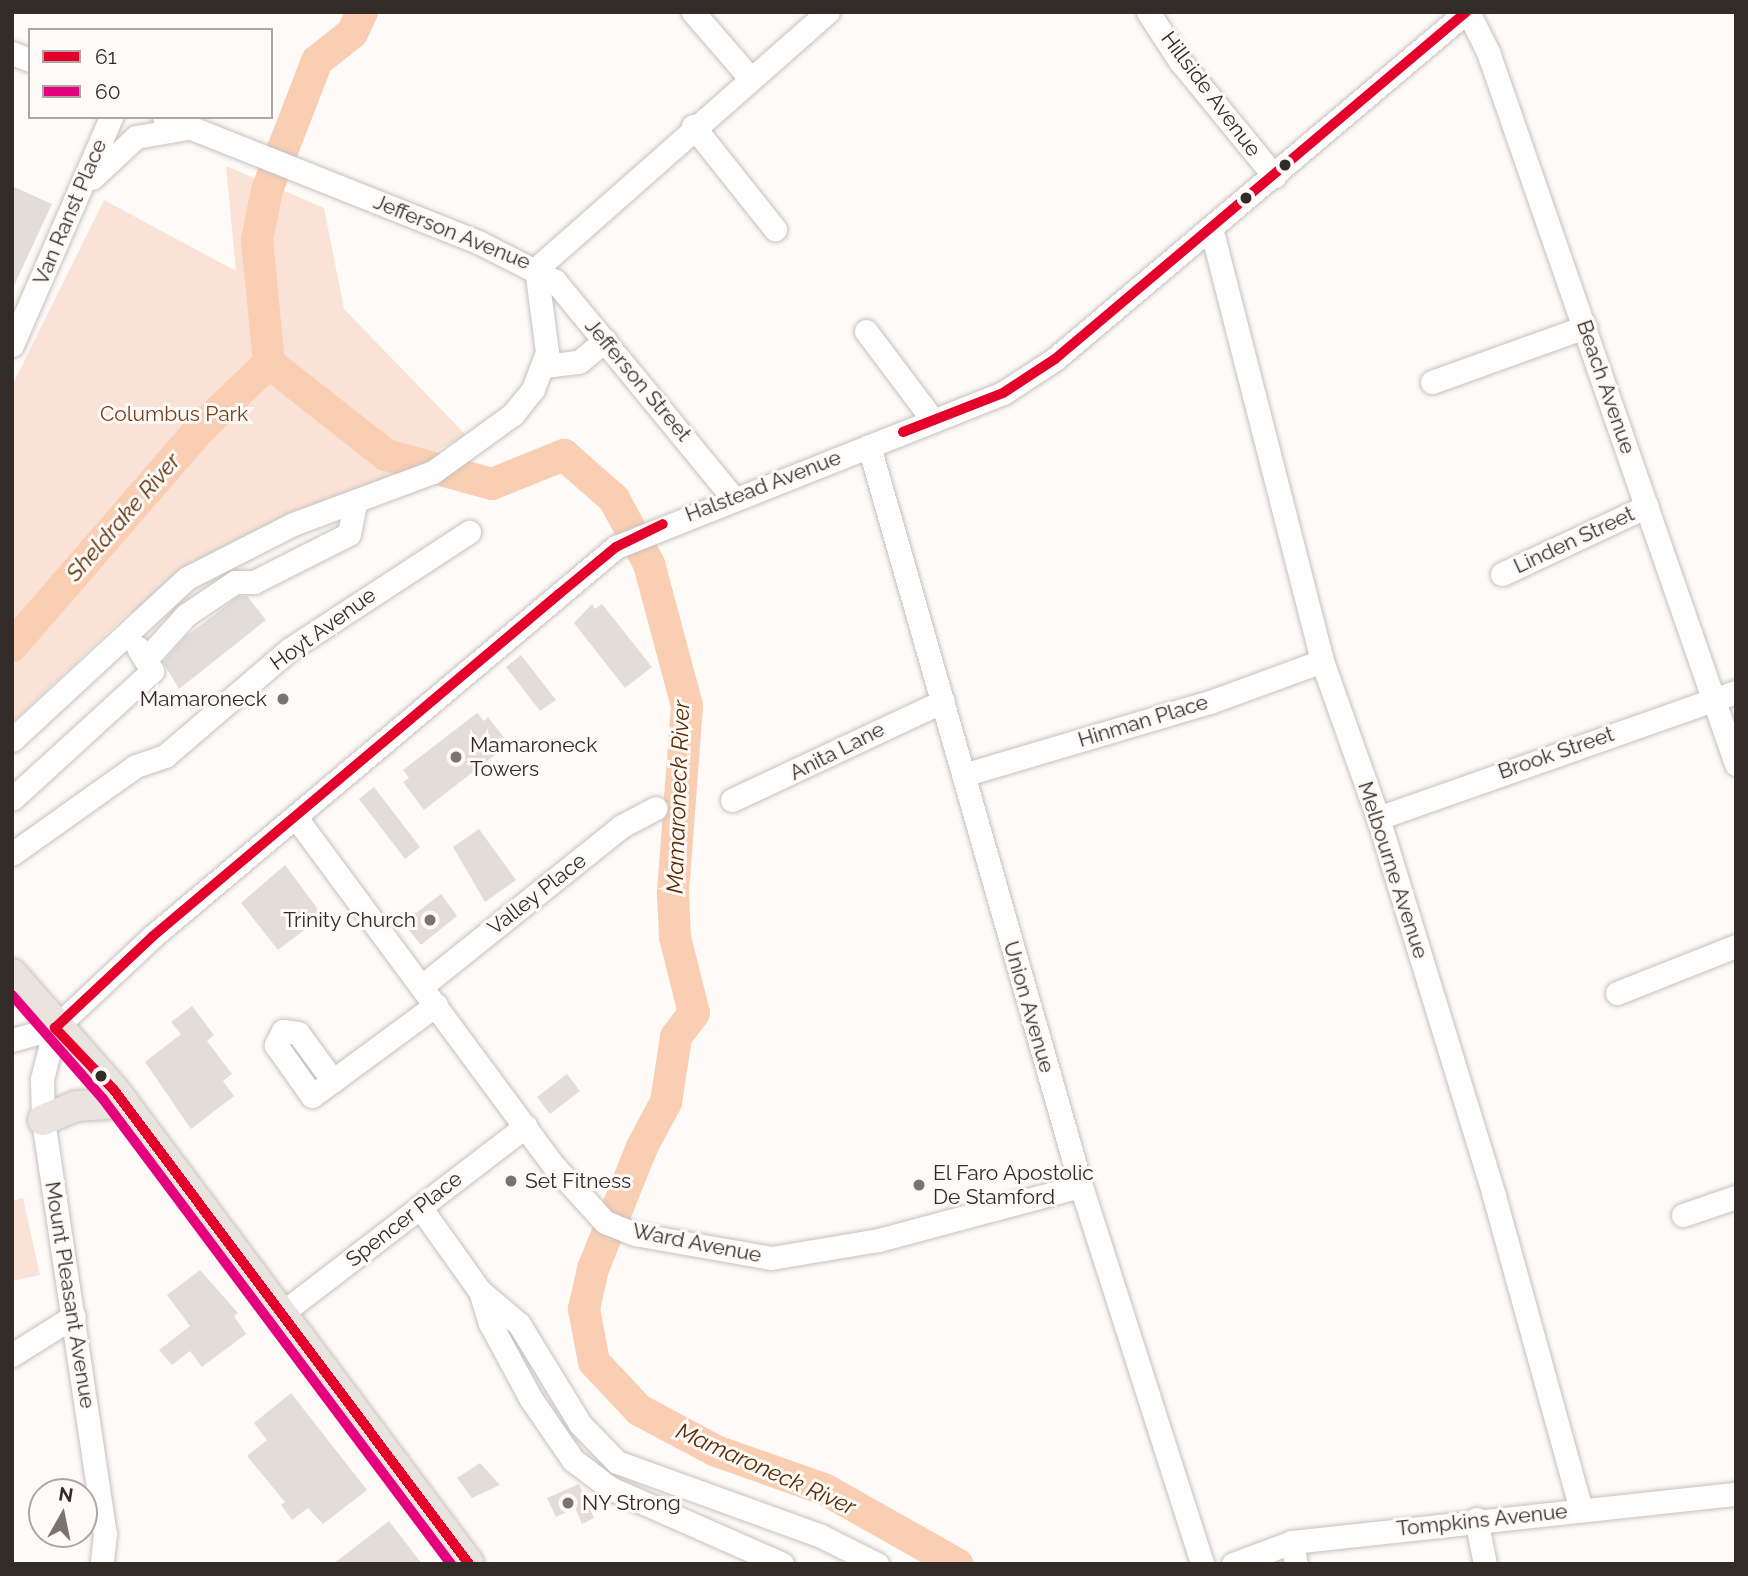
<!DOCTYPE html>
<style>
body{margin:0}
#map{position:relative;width:1748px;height:1576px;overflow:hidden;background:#fdfaf8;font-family:Raleway,sans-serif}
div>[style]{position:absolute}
.green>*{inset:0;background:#fae3d6}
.river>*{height:32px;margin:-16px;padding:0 16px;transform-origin:16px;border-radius:16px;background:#faceb2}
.building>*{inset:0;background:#e2ddd9}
.roads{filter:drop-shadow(0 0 2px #c6c1be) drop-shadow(0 0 2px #c6c1be)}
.minor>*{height:23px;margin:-11.5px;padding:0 11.5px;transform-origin:11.5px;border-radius:11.5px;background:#fffefe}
.major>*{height:30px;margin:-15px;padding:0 15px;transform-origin:15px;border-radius:15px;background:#eae3de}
.bus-1>*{height:10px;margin:-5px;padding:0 5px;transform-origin:5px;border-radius:5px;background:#e4002b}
.bus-2>*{height:10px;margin:-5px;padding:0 5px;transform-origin:5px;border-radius:5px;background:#e5007d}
.dots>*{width:19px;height:19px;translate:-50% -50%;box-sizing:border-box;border:4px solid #fefaf7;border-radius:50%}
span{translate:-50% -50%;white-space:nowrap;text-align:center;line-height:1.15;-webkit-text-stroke:6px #fefaf7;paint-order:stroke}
.street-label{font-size:21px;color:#332b27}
.park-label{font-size:21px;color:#72401d}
.poi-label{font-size:21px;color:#332b27}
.right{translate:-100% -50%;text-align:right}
.left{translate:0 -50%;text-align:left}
.water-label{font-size:23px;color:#5b2b03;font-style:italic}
.frame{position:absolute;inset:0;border:14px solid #332b27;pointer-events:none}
.legend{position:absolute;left:28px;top:28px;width:245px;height:91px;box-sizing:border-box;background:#fefaf7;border:2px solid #ada7a4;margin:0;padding:9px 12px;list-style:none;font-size:21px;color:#332b27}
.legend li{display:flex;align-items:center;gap:14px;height:35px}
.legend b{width:35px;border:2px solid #ada7a4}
.north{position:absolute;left:28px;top:1478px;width:70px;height:70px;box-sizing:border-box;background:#fefaf7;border:2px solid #ada7a4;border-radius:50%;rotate:9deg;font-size:19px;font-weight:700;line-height:28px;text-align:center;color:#332b27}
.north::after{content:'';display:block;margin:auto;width:24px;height:32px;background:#7a7370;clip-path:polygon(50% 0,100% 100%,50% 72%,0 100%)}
</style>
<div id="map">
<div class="green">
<i style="clip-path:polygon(226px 166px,324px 208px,344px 309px,466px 435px,125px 616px,12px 723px,12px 386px,104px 200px,236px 271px)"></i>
<i style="clip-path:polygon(23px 1198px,40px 1275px,12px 1281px,12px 1201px)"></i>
</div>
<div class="river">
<i style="left:362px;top:12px;width:23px;rotate:115deg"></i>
<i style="left:352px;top:33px;width:45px;rotate:141.3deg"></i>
<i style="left:317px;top:61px;width:138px;rotate:111.2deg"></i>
<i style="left:267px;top:190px;width:51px;rotate:101.3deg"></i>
<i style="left:257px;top:240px;width:124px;rotate:84.4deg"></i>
<i style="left:269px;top:363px;width:149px;rotate:38.2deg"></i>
<i style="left:386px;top:455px;width:110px;rotate:15.3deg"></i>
<i style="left:492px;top:484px;width:78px;rotate:-21.9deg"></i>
<i style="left:564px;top:455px;width:67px;rotate:41.3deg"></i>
<i style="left:614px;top:499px;width:74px;rotate:61.7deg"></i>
<i style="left:649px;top:564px;width:147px;rotate:75deg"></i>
<i style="left:687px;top:706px;width:189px;rotate:94.3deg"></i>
<i style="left:673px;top:894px;width:43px;rotate:87.3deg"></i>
<i style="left:675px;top:937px;width:78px;rotate:76deg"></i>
<i style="left:694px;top:1013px;width:30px;rotate:127deg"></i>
<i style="left:676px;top:1037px;width:66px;rotate:98.7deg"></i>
<i style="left:666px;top:1102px;width:51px;rotate:118.1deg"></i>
<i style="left:642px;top:1147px;width:131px;rotate:111.9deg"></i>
<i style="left:593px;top:1269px;width:41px;rotate:102.7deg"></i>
<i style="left:584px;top:1309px;width:54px;rotate:79.3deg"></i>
<i style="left:594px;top:1362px;width:66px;rotate:46.8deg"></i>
<i style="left:639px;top:1410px;width:87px;rotate:28deg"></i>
<i style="left:716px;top:1451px;width:114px;rotate:19.4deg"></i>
<i style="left:824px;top:1489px;width:153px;rotate:29.4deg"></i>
<i style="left:12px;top:646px;width:284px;rotate:-49.1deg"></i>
<i style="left:198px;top:431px;width:98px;rotate:-43.8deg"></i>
</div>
<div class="building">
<i style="clip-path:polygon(12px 186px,52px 204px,12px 290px)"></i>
<i style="clip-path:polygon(239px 596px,247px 596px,266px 620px,179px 689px,163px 662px,185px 637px)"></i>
<i style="clip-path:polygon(592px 604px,595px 609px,602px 604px,652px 667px,625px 688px,574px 623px)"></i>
<i style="clip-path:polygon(521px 655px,556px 700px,540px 711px,506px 667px)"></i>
<i style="clip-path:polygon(477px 713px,484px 721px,488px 717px,509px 744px,424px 810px,403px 782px,409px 778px,403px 770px)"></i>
<i style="clip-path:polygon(374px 787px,420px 847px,405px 859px,359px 799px)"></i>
<i style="clip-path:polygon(479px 829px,516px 880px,485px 902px,453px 847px)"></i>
<i style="clip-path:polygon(285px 865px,323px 916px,278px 950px,241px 903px)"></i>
<i style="clip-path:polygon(441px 894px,457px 916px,421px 945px,403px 923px)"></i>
<i style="clip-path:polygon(192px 1006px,214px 1035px,207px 1041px,232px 1074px,223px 1081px,234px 1096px,191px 1129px,145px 1062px,181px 1034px,171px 1022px)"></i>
<i style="clip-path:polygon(567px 1074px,580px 1091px,550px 1114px,537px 1097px)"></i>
<i style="clip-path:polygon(200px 1270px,238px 1313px,234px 1316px,246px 1334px,202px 1367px,190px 1351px,172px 1365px,159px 1350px,190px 1326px,167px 1295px)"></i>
<i style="clip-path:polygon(291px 1393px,367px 1490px,323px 1524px,308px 1508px,292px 1520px,281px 1505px,285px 1502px,247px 1456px,267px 1440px,254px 1423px)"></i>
<i style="clip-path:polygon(480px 1463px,500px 1485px,472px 1498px,457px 1478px)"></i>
<i style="clip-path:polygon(579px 1484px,594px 1518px,582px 1524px,575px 1508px,556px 1517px,547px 1498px)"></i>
<i style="clip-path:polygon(389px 1521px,422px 1564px,333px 1564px)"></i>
</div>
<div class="roads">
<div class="minor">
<i style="left:693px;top:12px;width:87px;rotate:49.2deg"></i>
<i style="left:1148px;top:12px;width:59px;rotate:56.9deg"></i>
<i style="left:1180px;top:61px;width:149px;rotate:50.7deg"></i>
<i style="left:1468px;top:12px;width:45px;rotate:63.4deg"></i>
<i style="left:1488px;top:52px;width:754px;rotate:70.8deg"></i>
<i style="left:12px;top:53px;width:19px;rotate:21deg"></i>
<i style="left:164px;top:117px;width:340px;rotate:21.7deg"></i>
<i style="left:480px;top:243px;width:84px;rotate:26.9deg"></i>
<i style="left:555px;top:281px;width:281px;rotate:50.6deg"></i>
<i style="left:693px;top:126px;width:132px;rotate:51.5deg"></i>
<i style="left:92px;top:178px;width:60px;rotate:-43deg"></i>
<i style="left:136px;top:137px;width:52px;rotate:-10deg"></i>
<i style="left:1211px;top:228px;width:447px;rotate:75.6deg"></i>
<i style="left:1322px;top:661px;width:167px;rotate:70.4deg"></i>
<i style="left:1378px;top:818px;width:395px;rotate:72.9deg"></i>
<i style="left:1494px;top:1196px;width:326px;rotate:74.5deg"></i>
<i style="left:536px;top:269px;width:389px;rotate:-41.4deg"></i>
<i style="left:866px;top:331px;width:110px;rotate:53.1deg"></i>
<i style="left:12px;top:345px;width:249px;rotate:-66.5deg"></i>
<i style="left:544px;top:366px;width:35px;rotate:-7deg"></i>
<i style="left:579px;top:362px;width:34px;rotate:-40deg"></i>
<i style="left:1432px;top:382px;width:163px;rotate:-19.8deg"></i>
<i style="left:869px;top:446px;width:770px;rotate:74.01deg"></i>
<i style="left:1081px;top:1186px;width:397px;rotate:72.2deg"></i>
<i style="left:1502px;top:574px;width:160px;rotate:-25.1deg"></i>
<i style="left:148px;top:657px;width:57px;rotate:-47.9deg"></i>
<i style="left:186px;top:615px;width:59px;rotate:-34deg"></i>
<i style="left:235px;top:582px;width:19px"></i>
<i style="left:254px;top:582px;width:106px;rotate:-26.8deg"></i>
<i style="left:349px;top:534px;width:32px;rotate:-79deg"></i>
<i style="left:12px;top:740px;width:238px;rotate:-42.8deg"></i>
<i style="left:187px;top:578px;width:119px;rotate:-27deg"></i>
<i style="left:293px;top:524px;width:149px;rotate:-20.4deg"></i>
<i style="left:433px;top:472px;width:99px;rotate:-35.9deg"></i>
<i style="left:513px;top:414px;width:32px;rotate:-51deg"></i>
<i style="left:533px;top:389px;width:40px;rotate:-69deg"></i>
<i style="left:547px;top:352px;width:84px;rotate:-97.5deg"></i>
<i style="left:963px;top:775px;width:258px;rotate:-16.5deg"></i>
<i style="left:1210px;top:702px;width:119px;rotate:-20.1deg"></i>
<i style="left:12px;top:799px;width:190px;rotate:-42.4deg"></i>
<i style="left:152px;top:671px;width:27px;rotate:-121deg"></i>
<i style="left:732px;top:800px;width:233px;rotate:-25.1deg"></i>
<i style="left:1378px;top:818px;width:380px;rotate:-19.4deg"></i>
<i style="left:297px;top:819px;width:432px;rotate:53.5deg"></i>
<i style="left:554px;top:1166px;width:76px;rotate:47.7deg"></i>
<i style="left:605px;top:1222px;width:31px;rotate:22deg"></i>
<i style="left:634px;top:1234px;width:139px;rotate:9.9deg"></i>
<i style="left:771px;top:1258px;width:109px;rotate:-9.5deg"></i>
<i style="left:879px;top:1240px;width:209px;rotate:-15deg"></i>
<i style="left:12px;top:854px;width:152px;rotate:-35.4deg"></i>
<i style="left:136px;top:766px;width:31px;rotate:-19deg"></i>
<i style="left:165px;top:756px;width:165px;rotate:-40.6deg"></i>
<i style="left:290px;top:649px;width:214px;rotate:-33.2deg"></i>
<i style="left:422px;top:986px;width:256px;rotate:-38.7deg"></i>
<i style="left:622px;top:826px;width:38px;rotate:-28deg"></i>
<i style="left:1617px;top:993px;width:128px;rotate:-21.6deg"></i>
<i style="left:55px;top:1028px;width:53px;rotate:104.3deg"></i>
<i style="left:42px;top:1079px;width:41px;rotate:88.6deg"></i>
<i style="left:43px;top:1120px;width:418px;rotate:81.5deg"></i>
<i style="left:105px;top:1533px;width:31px;rotate:96deg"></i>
<i style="left:12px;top:1040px;width:45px;rotate:-15.6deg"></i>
<i style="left:55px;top:1028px;width:134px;rotate:-43.2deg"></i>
<i style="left:153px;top:936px;width:605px;rotate:-40.04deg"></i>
<i style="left:616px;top:547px;width:417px;rotate:-21.7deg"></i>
<i style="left:1003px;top:393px;width:62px;rotate:-33.2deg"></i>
<i style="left:1055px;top:359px;width:538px;rotate:-40.17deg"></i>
<i style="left:333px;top:1081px;width:59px;rotate:-126.1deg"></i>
<i style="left:298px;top:1033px;width:15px;rotate:-172deg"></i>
<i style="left:283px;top:1031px;width:16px;rotate:117deg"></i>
<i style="left:276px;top:1045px;width:62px;rotate:54.8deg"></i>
<i style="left:312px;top:1096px;width:154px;rotate:-36.3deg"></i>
<i style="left:420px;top:1207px;width:103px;rotate:54.5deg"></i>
<i style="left:480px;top:1291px;width:51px;rotate:40.2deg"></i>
<i style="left:519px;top:1324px;width:117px;rotate:58.6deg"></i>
<i style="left:580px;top:1424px;width:53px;rotate:45.8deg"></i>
<i style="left:617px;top:1462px;width:217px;rotate:19.9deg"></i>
<i style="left:821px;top:1536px;width:63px;rotate:26.6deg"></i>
<i style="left:1683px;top:1215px;width:56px;rotate:-18.8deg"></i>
<i style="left:480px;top:1291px;width:34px;rotate:73deg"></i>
<i style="left:490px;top:1323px;width:86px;rotate:61.7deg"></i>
<i style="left:531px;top:1399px;width:74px;rotate:55.5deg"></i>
<i style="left:573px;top:1460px;width:46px;rotate:37.1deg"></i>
<i style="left:610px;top:1488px;width:188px;rotate:23.8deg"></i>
<i style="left:282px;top:1313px;width:307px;rotate:-37.5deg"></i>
<i style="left:12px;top:1355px;width:73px;rotate:-32.2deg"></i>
<i style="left:1476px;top:1519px;width:46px;rotate:78.7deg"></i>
<i style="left:1292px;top:1542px;width:22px;rotate:80deg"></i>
<i style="left:1233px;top:1564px;width:63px;rotate:-20.4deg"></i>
<i style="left:1292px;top:1542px;width:447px;rotate:-6.2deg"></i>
</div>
<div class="major">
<i style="left:12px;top:974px;width:154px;rotate:48.7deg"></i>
<i style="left:114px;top:1090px;width:592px;rotate:53.17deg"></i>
<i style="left:43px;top:1120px;width:36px;rotate:-23deg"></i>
<i style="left:76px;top:1106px;width:48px;rotate:-3.6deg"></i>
</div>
</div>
<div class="bus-1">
<i style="left:903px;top:432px;width:107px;rotate:-21.3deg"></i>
<i style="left:1003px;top:393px;width:62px;rotate:-33.2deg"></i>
<i style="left:1055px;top:359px;width:538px;rotate:-40.17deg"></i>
<i style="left:469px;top:1564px;width:592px;rotate:-126.83deg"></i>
<i style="left:114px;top:1090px;width:86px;rotate:-133.6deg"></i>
<i style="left:55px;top:1028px;width:134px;rotate:-43.2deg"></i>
<i style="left:153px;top:936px;width:531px;rotate:-40.11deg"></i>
<i style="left:559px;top:594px;width:74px;rotate:-39.5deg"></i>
<i style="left:616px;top:547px;width:52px;rotate:-26.1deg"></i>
</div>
<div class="bus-2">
<i style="left:12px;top:995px;width:138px;rotate:48.8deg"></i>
<i style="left:103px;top:1099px;width:581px;rotate:53.19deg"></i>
</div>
<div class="dots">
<i style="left:1285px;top:165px;background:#332b27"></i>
<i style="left:1246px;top:198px;background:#332b27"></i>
<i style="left:283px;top:699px;background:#7a7370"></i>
<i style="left:456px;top:757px;background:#7a7370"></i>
<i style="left:430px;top:920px;background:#7a7370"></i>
<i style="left:101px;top:1076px;background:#332b27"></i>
<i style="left:511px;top:1181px;background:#7a7370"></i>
<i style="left:919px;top:1185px;background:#7a7370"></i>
<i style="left:568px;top:1503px;background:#7a7370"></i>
</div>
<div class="street-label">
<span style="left:1211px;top:94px;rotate:53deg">Hillside Avenue</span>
<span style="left:70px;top:212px;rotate:-67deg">Van Ranst Place</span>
<span style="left:452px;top:232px;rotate:22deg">Jefferson Avenue</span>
<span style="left:638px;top:380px;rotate:50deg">Jefferson Street</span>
<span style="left:1606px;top:387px;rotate:71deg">Beach Avenue</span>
<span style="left:763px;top:486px;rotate:-21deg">Halstead Avenue</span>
<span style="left:1574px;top:540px;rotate:-25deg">Linden Street</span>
<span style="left:323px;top:629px;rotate:-36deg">Hoyt Avenue</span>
<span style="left:1143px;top:721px;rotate:-17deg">Hinman Place</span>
<span style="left:837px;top:751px;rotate:-27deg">Anita Lane</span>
<span style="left:1556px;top:753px;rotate:-19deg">Brook Street</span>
<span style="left:1393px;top:870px;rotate:72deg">Melbourne Avenue</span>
<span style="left:537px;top:894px;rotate:-38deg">Valley Place</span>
<span style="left:1029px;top:1007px;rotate:74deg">Union Avenue</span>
<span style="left:404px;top:1219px;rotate:-38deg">Spencer Place</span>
<span style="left:697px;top:1243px;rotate:11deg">Ward Avenue</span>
<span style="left:70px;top:1295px;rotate:81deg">Mount Pleasant Avenue</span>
<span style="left:1482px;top:1520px;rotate:-6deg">Tompkins Avenue</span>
</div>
<div class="park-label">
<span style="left:174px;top:414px">Columbus Park</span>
</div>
<div class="poi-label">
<span class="right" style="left:267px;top:699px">Mamaroneck</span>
<span class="left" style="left:470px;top:757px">Mamaroneck<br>Towers</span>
<span class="right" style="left:416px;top:920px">Trinity Church</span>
<span class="left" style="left:933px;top:1185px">El Faro Apostolic<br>De Stamford</span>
<span class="left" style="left:525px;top:1181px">Set Fitness</span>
<span class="left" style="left:582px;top:1503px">NY Strong</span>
</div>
<div class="water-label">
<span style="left:123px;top:517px;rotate:-49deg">Sheldrake River</span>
<span style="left:678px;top:797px;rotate:-88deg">Mamaroneck River</span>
<span style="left:766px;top:1469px;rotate:24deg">Mamaroneck River</span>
</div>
<div class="frame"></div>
<ul class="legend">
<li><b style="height:9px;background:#e4002b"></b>61</li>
<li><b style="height:9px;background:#e5007d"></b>60</li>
</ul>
<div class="north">N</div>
</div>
